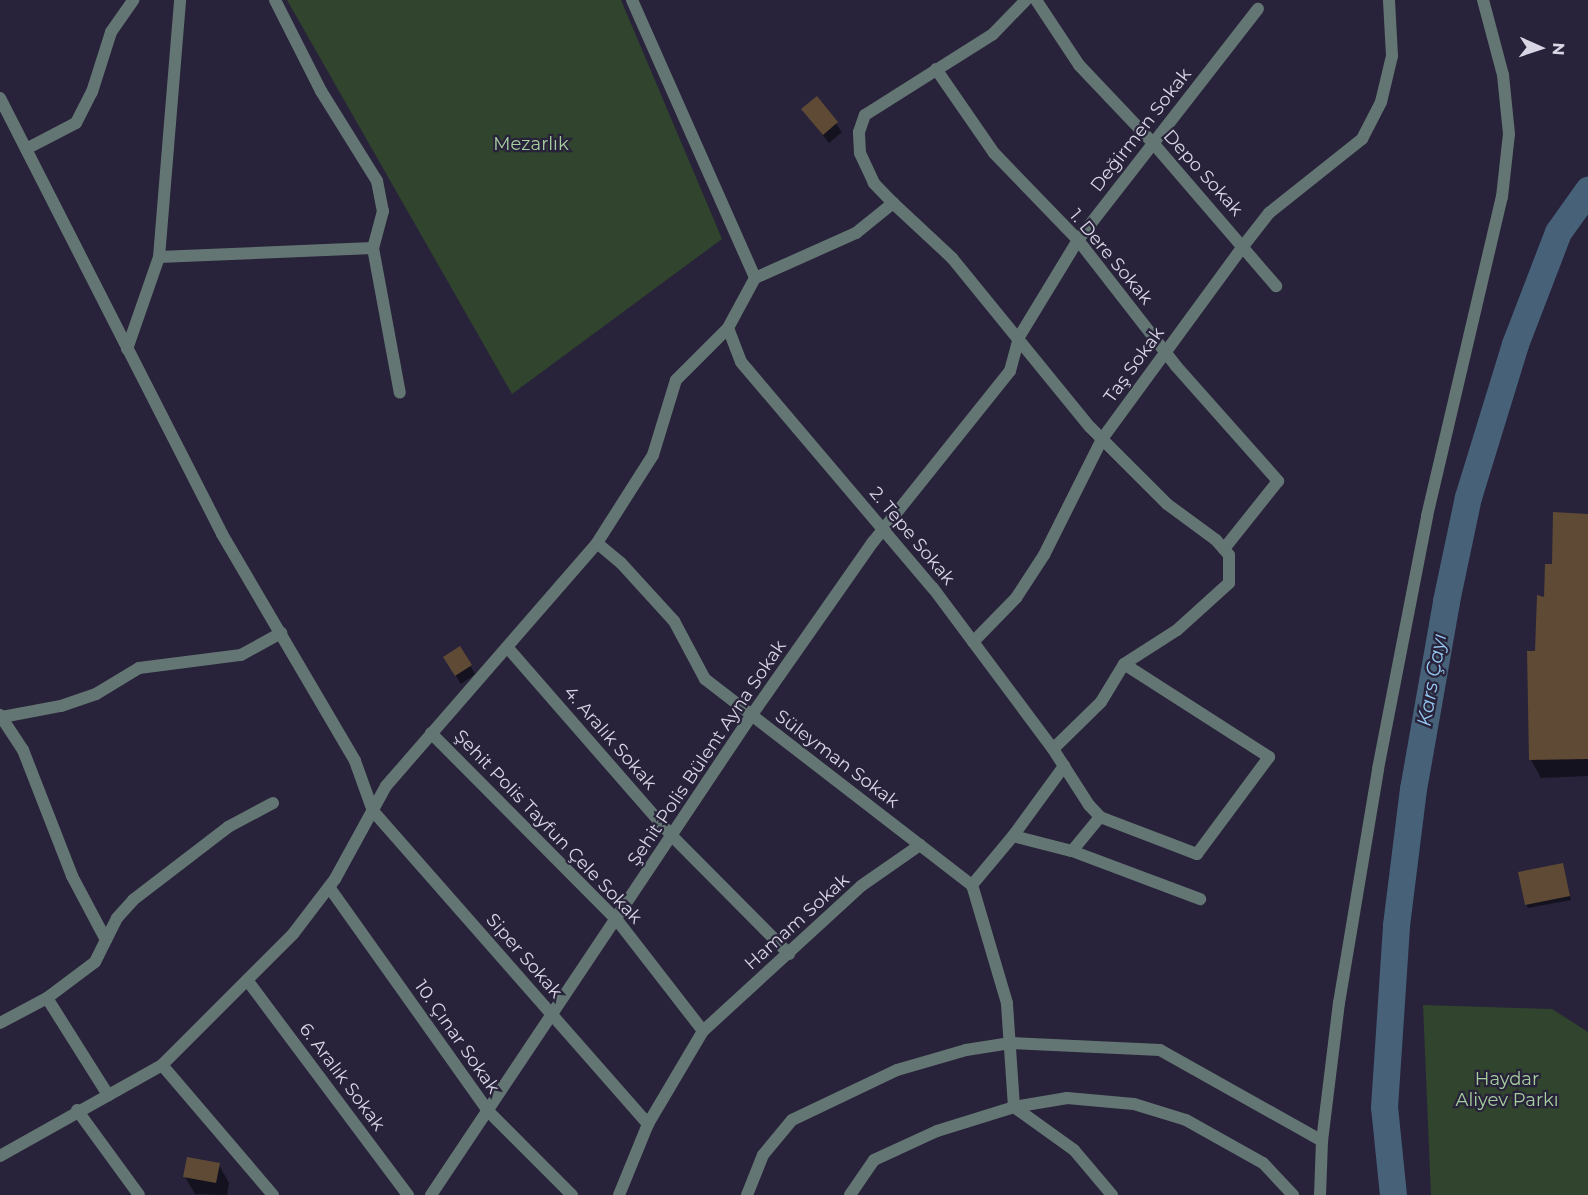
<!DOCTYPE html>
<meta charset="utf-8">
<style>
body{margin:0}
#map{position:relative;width:1588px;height:1195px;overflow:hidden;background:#28233a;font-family:Montserrat,sans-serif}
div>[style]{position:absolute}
.green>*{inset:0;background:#31442d}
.shadow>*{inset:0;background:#0007}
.river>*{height:27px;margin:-13.5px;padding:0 13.5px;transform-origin:13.5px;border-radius:13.5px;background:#466178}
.building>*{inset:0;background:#5e4a35}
.street>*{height:12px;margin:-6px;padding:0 6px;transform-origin:6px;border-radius:6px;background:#647673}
span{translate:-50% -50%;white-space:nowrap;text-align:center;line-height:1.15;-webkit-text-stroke:4.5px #28233a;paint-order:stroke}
.street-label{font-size:18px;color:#d8d6e5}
.park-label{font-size:18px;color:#a6ce9e}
.water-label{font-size:20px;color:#94c7f0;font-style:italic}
.north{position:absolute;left:1510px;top:18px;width:60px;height:60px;-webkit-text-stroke:4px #28233a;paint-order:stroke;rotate:93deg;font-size:16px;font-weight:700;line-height:24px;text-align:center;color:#d8d6e5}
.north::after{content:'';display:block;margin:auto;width:21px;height:27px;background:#d8d6e5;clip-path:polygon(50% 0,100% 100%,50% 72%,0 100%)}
</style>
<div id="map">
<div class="green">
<i style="clip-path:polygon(287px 0,621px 0,722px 239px,512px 394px)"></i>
<i style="clip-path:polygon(1423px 1005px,1552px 1009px,1588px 1032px,1588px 1195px,1431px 1195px)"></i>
</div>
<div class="shadow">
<i style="clip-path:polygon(817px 98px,842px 132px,829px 143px,803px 109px)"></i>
<i style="clip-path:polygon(1588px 515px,1588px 776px,1541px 778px,1531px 760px,1536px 653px,1546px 599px,1553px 566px)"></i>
<i style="clip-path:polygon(460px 648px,475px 674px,461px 684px,445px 658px)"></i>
<i style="clip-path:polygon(1562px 865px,1571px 900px,1528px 908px,1526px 904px)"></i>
<i style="clip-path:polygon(219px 1165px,229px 1183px,227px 1195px,195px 1194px,185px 1177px)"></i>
</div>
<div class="river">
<i style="left:1393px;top:1195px;width:88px;rotate:-95.8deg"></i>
<i style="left:1384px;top:1107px;width:182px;rotate:-86.2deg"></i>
<i style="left:1396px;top:925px;width:137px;rotate:-82.9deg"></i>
<i style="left:1413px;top:789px;width:191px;rotate:-80deg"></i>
<i style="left:1446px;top:601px;width:106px;rotate:-78.1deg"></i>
<i style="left:1468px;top:497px;width:160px;rotate:-72.9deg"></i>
<i style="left:1515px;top:344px;width:120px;rotate:-69deg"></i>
<i style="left:1558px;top:232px;width:52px;rotate:-54.5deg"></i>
</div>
<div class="building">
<i style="clip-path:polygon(817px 96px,838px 122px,823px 135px,801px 109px)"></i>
<i style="clip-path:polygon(1553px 512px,1588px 514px,1588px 759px,1529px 760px,1527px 651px,1535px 651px,1537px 595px,1544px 597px,1545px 564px,1552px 564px)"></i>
<i style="clip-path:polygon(460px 646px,472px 665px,455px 676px,443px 657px)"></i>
<i style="clip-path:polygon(1563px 863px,1570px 896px,1525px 905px,1518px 872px)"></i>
<i style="clip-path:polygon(187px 1157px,220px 1163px,216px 1183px,183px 1177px)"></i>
</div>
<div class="street">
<i style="left:275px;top:0;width:102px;rotate:63.2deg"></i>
<i style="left:321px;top:91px;width:106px;rotate:58.1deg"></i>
<i style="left:377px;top:181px;width:31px;rotate:79deg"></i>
<i style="left:383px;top:211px;width:38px;rotate:105deg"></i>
<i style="left:632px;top:0;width:304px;rotate:66.1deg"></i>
<i style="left:1036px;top:0;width:78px;rotate:56.5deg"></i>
<i style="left:1079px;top:65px;width:108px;rotate:46.5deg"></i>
<i style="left:1153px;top:143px;width:189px;rotate:49.3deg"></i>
<i style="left:936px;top:69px;width:102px;rotate:55.4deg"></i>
<i style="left:994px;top:153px;width:121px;rotate:46deg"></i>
<i style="left:1078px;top:240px;width:160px;rotate:52.1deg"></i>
<i style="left:1176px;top:366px;width:154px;rotate:48.4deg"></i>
<i style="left:1278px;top:481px;width:87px;rotate:128.5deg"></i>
<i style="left:0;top:98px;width:489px;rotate:63deg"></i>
<i style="left:222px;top:534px;width:263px;rotate:59.6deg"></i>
<i style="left:355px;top:761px;width:53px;rotate:70.2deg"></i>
<i style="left:373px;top:811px;width:417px;rotate:48.7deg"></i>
<i style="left:26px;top:149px;width:56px;rotate:-27.5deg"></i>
<i style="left:76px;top:123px;width:35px;rotate:-63deg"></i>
<i style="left:92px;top:92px;width:63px;rotate:-72.4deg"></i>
<i style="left:111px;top:32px;width:39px;rotate:-55deg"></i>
<i style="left:893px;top:203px;width:81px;rotate:43deg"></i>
<i style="left:952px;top:258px;width:218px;rotate:50.8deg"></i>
<i style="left:1090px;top:427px;width:109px;rotate:45deg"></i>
<i style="left:1167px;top:504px;width:61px;rotate:36.3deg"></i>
<i style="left:1216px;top:540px;width:20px;rotate:49deg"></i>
<i style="left:1229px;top:555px;width:28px;rotate:90deg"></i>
<i style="left:1229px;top:583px;width:70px;rotate:137.9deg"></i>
<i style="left:1177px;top:630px;width:63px;rotate:147.3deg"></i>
<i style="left:1124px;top:664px;width:44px;rotate:121.2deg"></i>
<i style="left:1101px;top:702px;width:67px;rotate:135.6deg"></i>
<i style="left:159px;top:257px;width:214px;rotate:-2.4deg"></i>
<i style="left:373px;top:248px;width:147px;rotate:79.5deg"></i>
<i style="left:755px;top:278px;width:57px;rotate:118.4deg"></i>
<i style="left:728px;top:328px;width:36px;rotate:69deg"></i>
<i style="left:741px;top:362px;width:297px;rotate:49.7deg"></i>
<i style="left:933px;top:588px;width:201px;rotate:53.3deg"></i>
<i style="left:1053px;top:749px;width:67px;rotate:57.3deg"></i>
<i style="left:1089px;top:805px;width:16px;rotate:47deg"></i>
<i style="left:1100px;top:817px;width:104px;rotate:20.9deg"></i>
<i style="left:1197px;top:854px;width:121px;rotate:-53.4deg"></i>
<i style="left:1269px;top:757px;width:172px;rotate:-147.3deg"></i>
<i style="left:755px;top:278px;width:111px;rotate:-24deg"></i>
<i style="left:856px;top:233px;width:48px;rotate:-39deg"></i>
<i style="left:893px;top:203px;width:28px;rotate:-134deg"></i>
<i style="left:874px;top:183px;width:33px;rotate:-115deg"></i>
<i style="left:860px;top:153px;width:21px;rotate:-93deg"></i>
<i style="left:859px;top:132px;width:18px;rotate:-71deg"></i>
<i style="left:865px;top:115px;width:151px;rotate:-32.3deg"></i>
<i style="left:993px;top:34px;width:47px;rotate:-45.9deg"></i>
<i style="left:127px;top:349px;width:97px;rotate:-70.8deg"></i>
<i style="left:159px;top:257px;width:258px;rotate:-85.3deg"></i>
<i style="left:597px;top:543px;width:31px;rotate:40deg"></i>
<i style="left:621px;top:563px;width:79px;rotate:47.6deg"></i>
<i style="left:674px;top:621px;width:66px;rotate:61.9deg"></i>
<i style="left:705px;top:679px;width:337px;rotate:37.7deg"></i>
<i style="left:973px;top:642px;width:62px;rotate:-45.7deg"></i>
<i style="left:1016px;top:598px;width:51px;rotate:-56.9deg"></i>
<i style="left:1044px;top:555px;width:130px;rotate:-63.4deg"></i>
<i style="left:1102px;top:439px;width:240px;rotate:-53.8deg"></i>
<i style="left:1244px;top:245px;width:41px;rotate:-52deg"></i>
<i style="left:1269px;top:213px;width:119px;rotate:-38.5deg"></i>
<i style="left:1362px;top:139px;width:42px;rotate:-62.8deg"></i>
<i style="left:1381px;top:102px;width:47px;rotate:-76.6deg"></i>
<i style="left:1392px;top:56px;width:56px;rotate:-93.1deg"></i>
<i style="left:507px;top:647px;width:252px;rotate:48.9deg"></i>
<i style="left:673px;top:837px;width:165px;rotate:45.2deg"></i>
<i style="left:0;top:715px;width:42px;rotate:56.7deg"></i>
<i style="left:23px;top:750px;width:135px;rotate:68.7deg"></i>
<i style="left:72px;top:876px;width:72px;rotate:62deg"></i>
<i style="left:2px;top:717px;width:60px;rotate:-10.6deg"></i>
<i style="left:61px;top:706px;width:37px;rotate:-19deg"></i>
<i style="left:96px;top:694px;width:50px;rotate:-31.2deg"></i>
<i style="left:139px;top:668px;width:103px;rotate:-7.3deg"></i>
<i style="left:241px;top:655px;width:46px;rotate:-28.8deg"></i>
<i style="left:431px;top:733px;width:264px;rotate:45.2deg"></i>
<i style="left:617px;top:920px;width:140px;rotate:52.2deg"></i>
<i style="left:1013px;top:836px;width:87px;rotate:-53.9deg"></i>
<i style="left:1072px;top:851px;width:137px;rotate:20.6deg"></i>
<i style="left:329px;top:887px;width:275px;rotate:54.6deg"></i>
<i style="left:488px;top:1111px;width:119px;rotate:45deg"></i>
<i style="left:247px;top:980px;width:269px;rotate:53.2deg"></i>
<i style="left:47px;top:998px;width:60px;rotate:-36.9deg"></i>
<i style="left:95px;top:962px;width:49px;rotate:-63.4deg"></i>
<i style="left:117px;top:918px;width:24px;rotate:-48deg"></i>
<i style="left:133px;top:900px;width:120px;rotate:-37.5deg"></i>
<i style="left:228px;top:827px;width:51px;rotate:-28.1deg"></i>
<i style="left:0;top:1023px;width:53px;rotate:-28deg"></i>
<i style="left:47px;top:998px;width:115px;rotate:57.8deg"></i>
<i style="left:162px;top:1065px;width:185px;rotate:-45deg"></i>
<i style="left:293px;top:934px;width:69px;rotate:-52.6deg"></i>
<i style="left:335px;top:879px;width:106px;rotate:-61.3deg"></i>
<i style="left:386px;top:786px;width:322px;rotate:-49deg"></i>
<i style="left:597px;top:543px;width:104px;rotate:-57.5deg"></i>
<i style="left:653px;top:455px;width:78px;rotate:-73deg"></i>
<i style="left:676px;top:380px;width:74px;rotate:-45deg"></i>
<i style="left:1014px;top:1107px;width:104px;rotate:-93.9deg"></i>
<i style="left:1007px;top:1003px;width:123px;rotate:-106.5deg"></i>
<i style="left:972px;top:885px;width:64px;rotate:-50.1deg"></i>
<i style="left:1013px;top:836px;width:61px;rotate:14.3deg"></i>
<i style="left:1072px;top:851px;width:44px;rotate:-50.5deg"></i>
<i style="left:1014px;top:1107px;width:74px;rotate:35.6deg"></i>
<i style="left:1074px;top:1150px;width:59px;rotate:49.8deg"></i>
<i style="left:77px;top:1110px;width:105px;rotate:53.9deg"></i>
<i style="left:1322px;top:1141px;width:139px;rotate:-83deg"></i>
<i style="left:1339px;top:1003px;width:237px;rotate:-80.5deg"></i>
<i style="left:1378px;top:769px;width:258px;rotate:-79deg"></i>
<i style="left:1427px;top:516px;width:328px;rotate:-76.8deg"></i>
<i style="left:1502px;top:197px;width:63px;rotate:-83.7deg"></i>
<i style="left:1509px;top:134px;width:59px;rotate:-95.8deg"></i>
<i style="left:1503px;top:75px;width:78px;rotate:-104.9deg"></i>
<i style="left:0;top:1156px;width:186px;rotate:-29.3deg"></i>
<i style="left:162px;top:1065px;width:171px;rotate:49.5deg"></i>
<i style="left:431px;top:1195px;width:576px;rotate:-56.25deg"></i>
<i style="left:751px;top:716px;width:213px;rotate:-55deg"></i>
<i style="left:873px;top:542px;width:219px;rotate:-51.3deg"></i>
<i style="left:1010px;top:371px;width:35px;rotate:-75deg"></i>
<i style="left:1019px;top:337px;width:114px;rotate:-58.7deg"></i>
<i style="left:1078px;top:240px;width:293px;rotate:-52.1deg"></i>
<i style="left:619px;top:1195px;width:77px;rotate:-67.8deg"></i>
<i style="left:648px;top:1124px;width:108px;rotate:-59.4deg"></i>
<i style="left:703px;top:1031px;width:214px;rotate:-42.5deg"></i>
<i style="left:861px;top:886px;width:72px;rotate:-34.8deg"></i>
<i style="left:747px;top:1195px;width:43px;rotate:-68.2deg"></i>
<i style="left:763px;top:1155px;width:45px;rotate:-50.4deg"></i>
<i style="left:792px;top:1120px;width:116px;rotate:-25.5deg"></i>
<i style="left:897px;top:1070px;width:72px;rotate:-16.2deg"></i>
<i style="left:966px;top:1050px;width:45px;rotate:-9deg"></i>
<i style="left:1010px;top:1043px;width:150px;rotate:2.7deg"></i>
<i style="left:1160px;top:1050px;width:186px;rotate:29.3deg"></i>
<i style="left:1322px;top:1141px;width:54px;rotate:92.1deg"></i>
<i style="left:850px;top:1195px;width:42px;rotate:-55.6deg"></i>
<i style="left:874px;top:1160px;width:69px;rotate:-24.7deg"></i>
<i style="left:937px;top:1131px;width:81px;rotate:-17.3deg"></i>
<i style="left:1014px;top:1107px;width:54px;rotate:-9.6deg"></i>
<i style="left:1067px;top:1098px;width:67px;rotate:5.1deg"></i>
<i style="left:1134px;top:1104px;width:54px;rotate:17.1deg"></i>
<i style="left:1186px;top:1120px;width:88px;rotate:29.2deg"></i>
<i style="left:1263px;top:1163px;width:44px;rotate:46.8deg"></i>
</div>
<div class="street-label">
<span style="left:1141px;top:130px;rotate:-52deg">Değirmen Sokak</span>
<span style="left:1203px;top:173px;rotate:48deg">Depo Sokak</span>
<span style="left:1111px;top:257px;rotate:50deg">1. Dere Sokak</span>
<span style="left:1134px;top:365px;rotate:-54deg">Taş Sokak</span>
<span style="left:912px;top:536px;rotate:50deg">2. Tepe Sokak</span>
<span style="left:610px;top:738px;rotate:49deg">4. Aralık Sokak</span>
<span style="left:707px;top:753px;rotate:-56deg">Şehit Polis Bülent Ayna Sokak</span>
<span style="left:837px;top:759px;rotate:37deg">Süleyman Sokak</span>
<span style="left:548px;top:827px;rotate:46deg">Şehit Polis Tayfun Çele Sokak</span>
<span style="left:797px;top:922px;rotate:-42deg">Hamam Sokak</span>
<span style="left:524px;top:956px;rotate:49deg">Siper Sokak</span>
<span style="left:457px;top:1037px;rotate:55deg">10. Çınar Sokak</span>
<span style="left:342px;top:1077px;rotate:53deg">6. Aralık Sokak</span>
</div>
<div class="park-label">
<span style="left:531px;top:144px">Mezarlık</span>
<span style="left:1507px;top:1090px">Haydar<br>Aliyev Parkı</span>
</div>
<div class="water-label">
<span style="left:1432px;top:680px;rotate:-80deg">Kars Çayı</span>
</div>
<div class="north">N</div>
</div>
